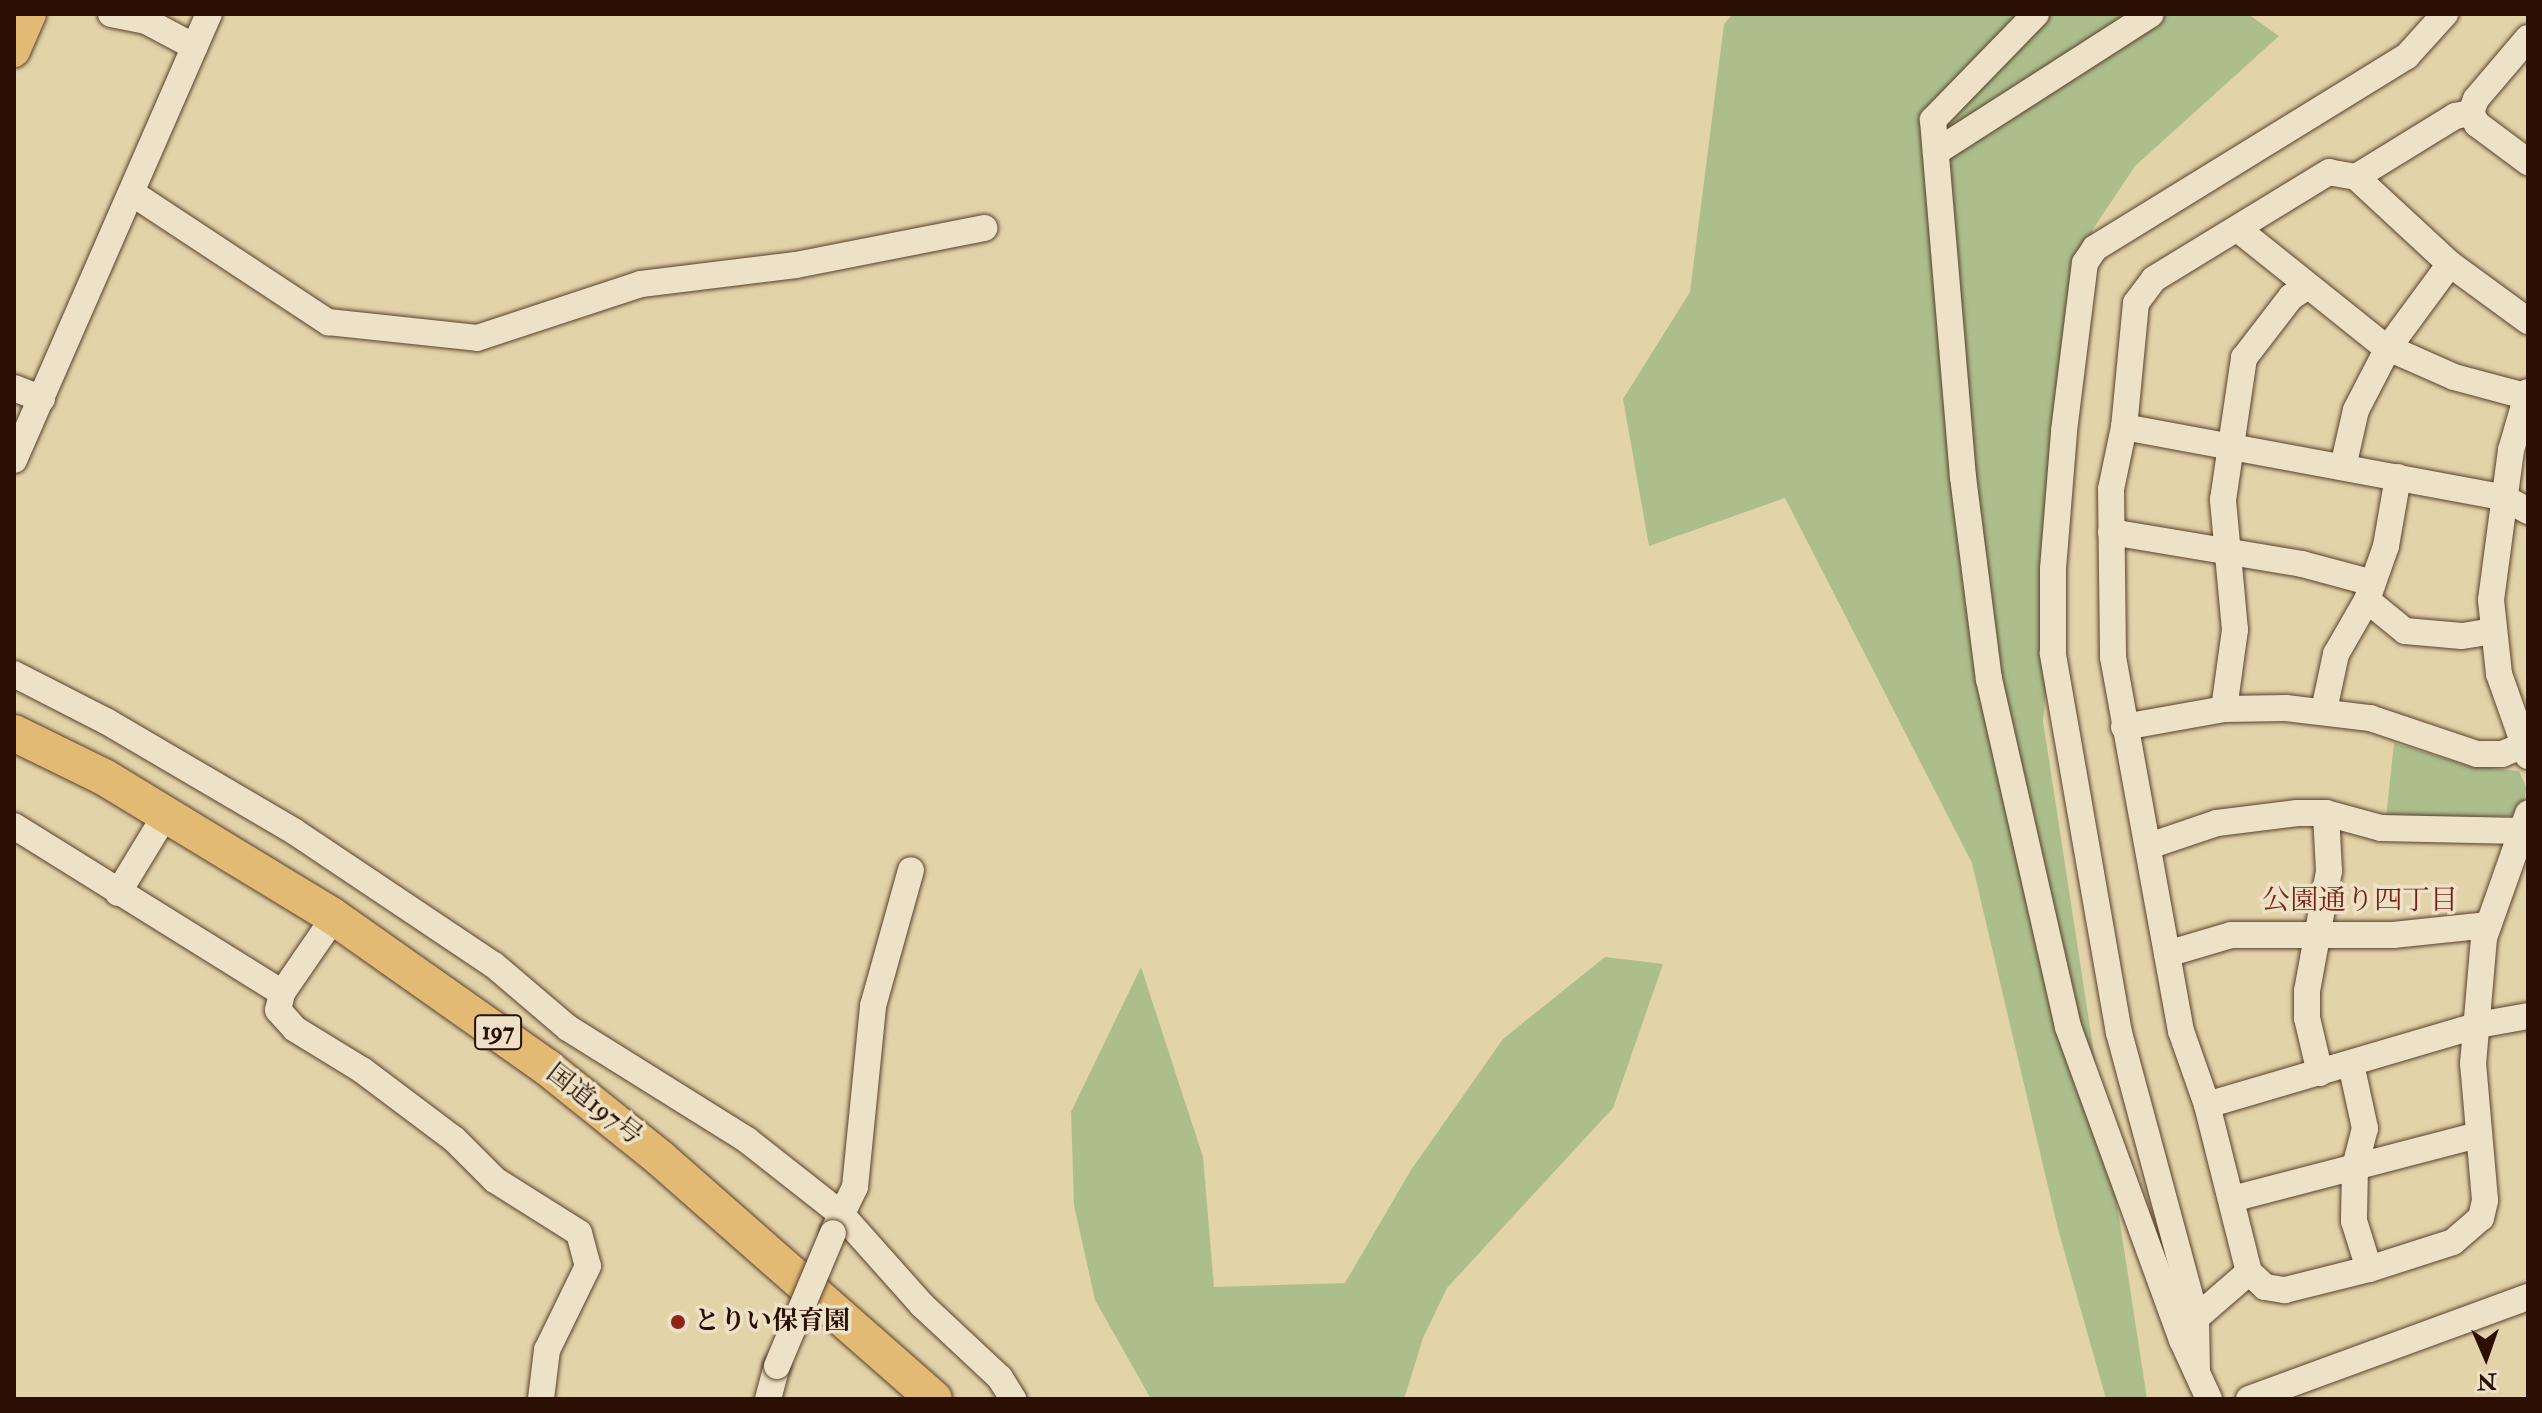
<!DOCTYPE html>
<meta charset="utf-8">
<style>
body{margin:0}
#map{position:relative;width:2542px;height:1413px;overflow:hidden;background:#e3d3a9;font-family:"IM FELL Double Pica","Noto Serif JP",serif}
div>[style]{position:absolute}
.green>*{inset:0;background:#adbe8d}
.roads{filter:drop-shadow(0 0 2px #58402c) drop-shadow(0 0 2px #58402c)}
.minor>*{height:26px;margin:-13px;padding:0 13px;transform-origin:13px;border-radius:13px;background:#ede2c7}
.major>*{height:32px;margin:-16px;padding:0 16px;transform-origin:16px;border-radius:16px;background:#e2ba74}
.highway>*{height:36px;margin:-18px;padding:0 18px;transform-origin:18px;border-radius:18px;background:#e2ba74}
.bridges{filter:drop-shadow(0 0 2px #58402c) drop-shadow(0 0 2px #58402c)}
.minor-bridge>*{height:26px;margin:-13px;padding:0 13px;transform-origin:13px;border-radius:13px;background:#ede2c7}
.dots>*{width:22px;height:22px;translate:-50% -50%;box-sizing:border-box;border:4px solid #ede2c7;border-radius:50%}
span{translate:-50% -50%;white-space:nowrap;text-align:center;line-height:1.15;-webkit-text-stroke:7px #ede2c7;paint-order:stroke}
.shield-label span{padding:2px 6px;background:#ede2c7;border:2px solid;border-radius:6px;-webkit-text-stroke-width:0}
.shield-label{font-size:24px;color:#2a0f02;font-weight:700}
.street-label{font-size:26px;color:#2a0f02}
.poi-label{font-size:26px;color:#2a0f02;font-weight:700}
.left{translate:0 -50%;text-align:left}
.neighbourhood-label{font-size:28px;color:#7a1f14}
.frame{position:absolute;inset:0;border:16px solid #2a0f02;pointer-events:none}
.north{position:absolute;left:2446px;top:1317px;width:80px;height:80px;-webkit-text-stroke:6px #ede2c7;paint-order:stroke;rotate:178deg;font-size:22px;font-weight:700;line-height:32px;text-align:center;color:#2a0f02}
.north::after{content:'';display:block;margin:auto;width:28px;height:36px;background:#2a0f02;clip-path:polygon(50% 0,100% 100%,50% 72%,0 100%)}
</style>
<div id="map">
<div class="green">
<i style="clip-path:polygon(1733px 14px,2248px 14px,2279px 36px,2135px 166px,2093px 229px,2043px 721px,2147px 1399px,2106px 1399px,2058px 1229px,1972px 863px,1785px 498px,1649px 546px,1623px 399px,1690px 292px,1724px 24px)"></i>
<i style="clip-path:polygon(2394px 743px,2468px 766px,2519px 771px,2527px 789px,2522px 806px,2510px 816px,2386px 818px)"></i>
<i style="clip-path:polygon(1605px 957px,1663px 964px,1613px 1108px,1447px 1288px,1423px 1338px,1404px 1399px,1151px 1399px,1095px 1300px,1074px 1205px,1071px 1112px,1141px 967px,1203px 1157px,1214px 1287px,1345px 1283px,1411px 1170px,1503px 1039px)"></i>
</div>
<div class="roads">
<div class="minor">
<i style="left:111px;top:14px;width:36px;rotate:11deg"></i>
<i style="left:146px;top:21px;width:55px;rotate:28deg"></i>
<i style="left:2036px;top:14px;width:148px;rotate:134.2deg"></i>
<i style="left:1933px;top:120px;width:358px;rotate:85.2deg"></i>
<i style="left:1963px;top:477px;width:204px;rotate:82.7deg"></i>
<i style="left:1989px;top:679px;width:357px;rotate:77.2deg"></i>
<i style="left:2068px;top:1027px;width:333px;rotate:70deg"></i>
<i style="left:2182px;top:1340px;width:65px;rotate:65.4deg"></i>
<i style="left:2528px;top:38px;width:80px;rotate:130.4deg"></i>
<i style="left:2476px;top:99px;width:15px;rotate:110deg"></i>
<i style="left:2471px;top:113px;width:13px;rotate:61deg"></i>
<i style="left:2477px;top:124px;width:64px;rotate:36.7deg"></i>
<i style="left:1936px;top:152px;width:255px;rotate:-32.7deg"></i>
<i style="left:2356px;top:177px;width:116px;rotate:-31.6deg"></i>
<i style="left:2455px;top:116px;width:16px;rotate:-11deg"></i>
<i style="left:132px;top:193px;width:235px;rotate:33.4deg"></i>
<i style="left:328px;top:322px;width:150px;rotate:6.1deg"></i>
<i style="left:477px;top:338px;width:173px;rotate:-18.2deg"></i>
<i style="left:641px;top:284px;width:156px;rotate:-7deg"></i>
<i style="left:796px;top:265px;width:192px;rotate:-11.1deg"></i>
<i style="left:2239px;top:230px;width:186px;rotate:38.7deg"></i>
<i style="left:2384px;top:346px;width:77px;rotate:23.9deg"></i>
<i style="left:2454px;top:377px;width:73px;rotate:15deg"></i>
<i style="left:2528px;top:321px;width:97px;rotate:-143.8deg"></i>
<i style="left:2450px;top:264px;width:128px;rotate:-137.2deg"></i>
<i style="left:2356px;top:177px;width:27px;rotate:-170deg"></i>
<i style="left:2329px;top:172px;width:205px;rotate:148.6deg"></i>
<i style="left:2154px;top:279px;width:30px;rotate:127deg"></i>
<i style="left:2136px;top:303px;width:125px;rotate:95.5deg"></i>
<i style="left:2124px;top:427px;width:63px;rotate:101.8deg"></i>
<i style="left:2111px;top:489px;width:168px;rotate:89.3deg"></i>
<i style="left:2113px;top:657px;width:380px;rotate:79.7deg"></i>
<i style="left:2181px;top:1031px;width:78px;rotate:70.6deg"></i>
<i style="left:2207px;top:1105px;width:172px;rotate:75.9deg"></i>
<i style="left:2249px;top:1272px;width:22px;rotate:43deg"></i>
<i style="left:2265px;top:1287px;width:20px;rotate:9deg"></i>
<i style="left:2285px;top:1290px;width:87px;rotate:-14deg"></i>
<i style="left:2369px;top:1269px;width:88px;rotate:-17.8deg"></i>
<i style="left:2453px;top:1242px;width:37px;rotate:-41deg"></i>
<i style="left:2481px;top:1218px;width:18px;rotate:-77deg"></i>
<i style="left:2485px;top:1200px;width:137px;rotate:-95deg"></i>
<i style="left:2473px;top:1064px;width:126px;rotate:-85deg"></i>
<i style="left:2484px;top:938px;width:132px;rotate:-70.5deg"></i>
<i style="left:14px;top:388px;width:30px;rotate:21deg"></i>
<i style="left:2528px;top:392px;width:60px;rotate:106.3deg"></i>
<i style="left:2511px;top:450px;width:151px;rotate:97.6deg"></i>
<i style="left:2491px;top:600px;width:74px;rotate:83.8deg"></i>
<i style="left:2499px;top:674px;width:87px;rotate:70.5deg"></i>
<i style="left:2124px;top:427px;width:385px;rotate:10.5deg"></i>
<i style="left:2503px;top:497px;width:29px;rotate:29deg"></i>
<i style="left:14px;top:460px;width:487px;rotate:-66.4deg"></i>
<i style="left:2343px;top:467px;width:58px;rotate:-77.2deg"></i>
<i style="left:2356px;top:410px;width:70px;rotate:-62.7deg"></i>
<i style="left:2388px;top:348px;width:104px;rotate:-53.6deg"></i>
<i style="left:2111px;top:532px;width:194px;rotate:9.5deg"></i>
<i style="left:2302px;top:564px;width:73px;rotate:15deg"></i>
<i style="left:2367px;top:600px;width:49px;rotate:39.2deg"></i>
<i style="left:2405px;top:631px;width:57px;rotate:5deg"></i>
<i style="left:2462px;top:636px;width:30px;rotate:-9deg"></i>
<i style="left:14px;top:674px;width:103px;rotate:27.1deg"></i>
<i style="left:106px;top:721px;width:219px;rotate:30.4deg"></i>
<i style="left:295px;top:832px;width:239px;rotate:33.8deg"></i>
<i style="left:494px;top:965px;width:97px;rotate:40.4deg"></i>
<i style="left:568px;top:1028px;width:211px;rotate:32deg"></i>
<i style="left:747px;top:1140px;width:120px;rotate:38.2deg"></i>
<i style="left:841px;top:1214px;width:122px;rotate:48.3deg"></i>
<i style="left:922px;top:1305px;width:107px;rotate:43.1deg"></i>
<i style="left:1000px;top:1378px;width:25px;rotate:58deg"></i>
<i style="left:2224px;top:709px;width:80px;rotate:-82.1deg"></i>
<i style="left:2235px;top:630px;width:131px;rotate:-95.3deg"></i>
<i style="left:2223px;top:500px;width:144px;rotate:-81.6deg"></i>
<i style="left:2244px;top:358px;width:77px;rotate:-52.4deg"></i>
<i style="left:2291px;top:297px;width:20px;rotate:-33deg"></i>
<i style="left:2324px;top:710px;width:57px;rotate:-77.9deg"></i>
<i style="left:2336px;top:654px;width:62px;rotate:-60.1deg"></i>
<i style="left:2367px;top:600px;width:57px;rotate:-70.6deg"></i>
<i style="left:2386px;top:546px;width:70px;rotate:-80.1deg"></i>
<i style="left:2124px;top:727px;width:102px;rotate:-10.2deg"></i>
<i style="left:2224px;top:709px;width:62px;rotate:-0.9deg"></i>
<i style="left:2286px;top:708px;width:85px;rotate:6.8deg"></i>
<i style="left:2370px;top:718px;width:113px;rotate:18.6deg"></i>
<i style="left:2477px;top:754px;width:25px"></i>
<i style="left:2502px;top:754px;width:22px;rotate:-22deg"></i>
<i style="left:14px;top:826px;width:316px;rotate:31.9deg"></i>
<i style="left:282px;top:993px;width:81px;rotate:-55.5deg"></i>
<i style="left:2149px;top:846px;width:72px;rotate:-18.7deg"></i>
<i style="left:2217px;top:823px;width:81px;rotate:-7.1deg"></i>
<i style="left:2297px;top:813px;width:29px"></i>
<i style="left:2326px;top:813px;width:57px;rotate:15.3deg"></i>
<i style="left:2381px;top:828px;width:140px;rotate:1.2deg"></i>
<i style="left:118px;top:893px;width:81px;rotate:-58.7deg"></i>
<i style="left:2167px;top:954px;width:67px;rotate:-16.5deg"></i>
<i style="left:2231px;top:935px;width:162px"></i>
<i style="left:2393px;top:935px;width:96px;rotate:-6deg"></i>
<i style="left:282px;top:993px;width:17px;rotate:103deg"></i>
<i style="left:278px;top:1010px;width:25px;rotate:48deg"></i>
<i style="left:295px;top:1029px;width:79px;rotate:31.5deg"></i>
<i style="left:362px;top:1070px;width:115px;rotate:36.9deg"></i>
<i style="left:454px;top:1139px;width:58px;rotate:45deg"></i>
<i style="left:495px;top:1180px;width:99px;rotate:32.2deg"></i>
<i style="left:579px;top:1233px;width:34px;rotate:75deg"></i>
<i style="left:588px;top:1266px;width:93px;rotate:116deg"></i>
<i style="left:547px;top:1350px;width:49px;rotate:97deg"></i>
<i style="left:2351px;top:1064px;width:66px;rotate:77.7deg"></i>
<i style="left:2365px;top:1128px;width:40px;rotate:104.4deg"></i>
<i style="left:2355px;top:1167px;width:54px;rotate:91.1deg"></i>
<i style="left:2354px;top:1221px;width:50px;rotate:72.6deg"></i>
<i style="left:2320px;top:1073px;width:57px;rotate:-103.3deg"></i>
<i style="left:2307px;top:1018px;width:27px;rotate:-90deg"></i>
<i style="left:2307px;top:991px;width:122px;rotate:-79.6deg"></i>
<i style="left:2329px;top:871px;width:58px;rotate:-93deg"></i>
<i style="left:2207px;top:1105px;width:283px;rotate:-16.4deg"></i>
<i style="left:2478px;top:1025px;width:51px;rotate:-10.2deg"></i>
<i style="left:2232px;top:1199px;width:253px;rotate:-14.6deg"></i>
<i style="left:834px;top:1230px;width:48px;rotate:-64deg"></i>
<i style="left:855px;top:1187px;width:182px;rotate:-84.3deg"></i>
<i style="left:873px;top:1006px;width:141px;rotate:-74.4deg"></i>
<i style="left:2196px;top:1318px;width:70px;rotate:-41deg"></i>
<i style="left:2197px;top:1372px;width:54px;rotate:-91.1deg"></i>
<i style="left:2196px;top:1318px;width:295px;rotate:-105.1deg"></i>
<i style="left:2119px;top:1033px;width:386px;rotate:-99.9deg"></i>
<i style="left:2053px;top:653px;width:84px;rotate:-90deg"></i>
<i style="left:2053px;top:569px;width:138px;rotate:-85.4deg"></i>
<i style="left:2064px;top:431px;width:169px;rotate:-82.9deg"></i>
<i style="left:2085px;top:263px;width:18px;rotate:-56deg"></i>
<i style="left:2095px;top:248px;width:366px;rotate:-31.6deg"></i>
<i style="left:2407px;top:56px;width:57px;rotate:-47.9deg"></i>
<i style="left:768px;top:1399px;width:34px;rotate:-75deg"></i>
<i style="left:2249px;top:1399px;width:297px;rotate:-20.1deg"></i>
</div>
<div class="major">
<i style="left:14px;top:51px;width:40px;rotate:-66.6deg"></i>
</div>
<div class="highway">
<i style="left:14px;top:733px;width:100px;rotate:26.1deg"></i>
<i style="left:104px;top:777px;width:266px;rotate:31.3deg"></i>
<i style="left:331px;top:915px;width:266px;rotate:35.2deg"></i>
<i style="left:548px;top:1068px;width:145px;rotate:38.8deg"></i>
<i style="left:661px;top:1159px;width:363px;rotate:41.3deg"></i>
</div>
</div>
<div class="bridges">
<div class="minor-bridge">
<i style="left:777px;top:1366px;width:144px;rotate:-67.2deg"></i>
</div>
</div>
<div class="dots">
<i style="left:678px;top:1322px;background:#8f2418"></i>
</div>
<div class="shield-label">
<span style="left:498px;top:1032px">197</span>
</div>
<div class="street-label">
<span style="left:594px;top:1105px;rotate:38deg">国道197号</span>
</div>
<div class="poi-label">
<span class="left" style="left:694px;top:1322px">とりい保育園</span>
</div>
<div class="neighbourhood-label">
<span style="left:2360px;top:901px">公園通り四丁目</span>
</div>
<div class="frame"></div>
<div class="north">N</div>
</div>
